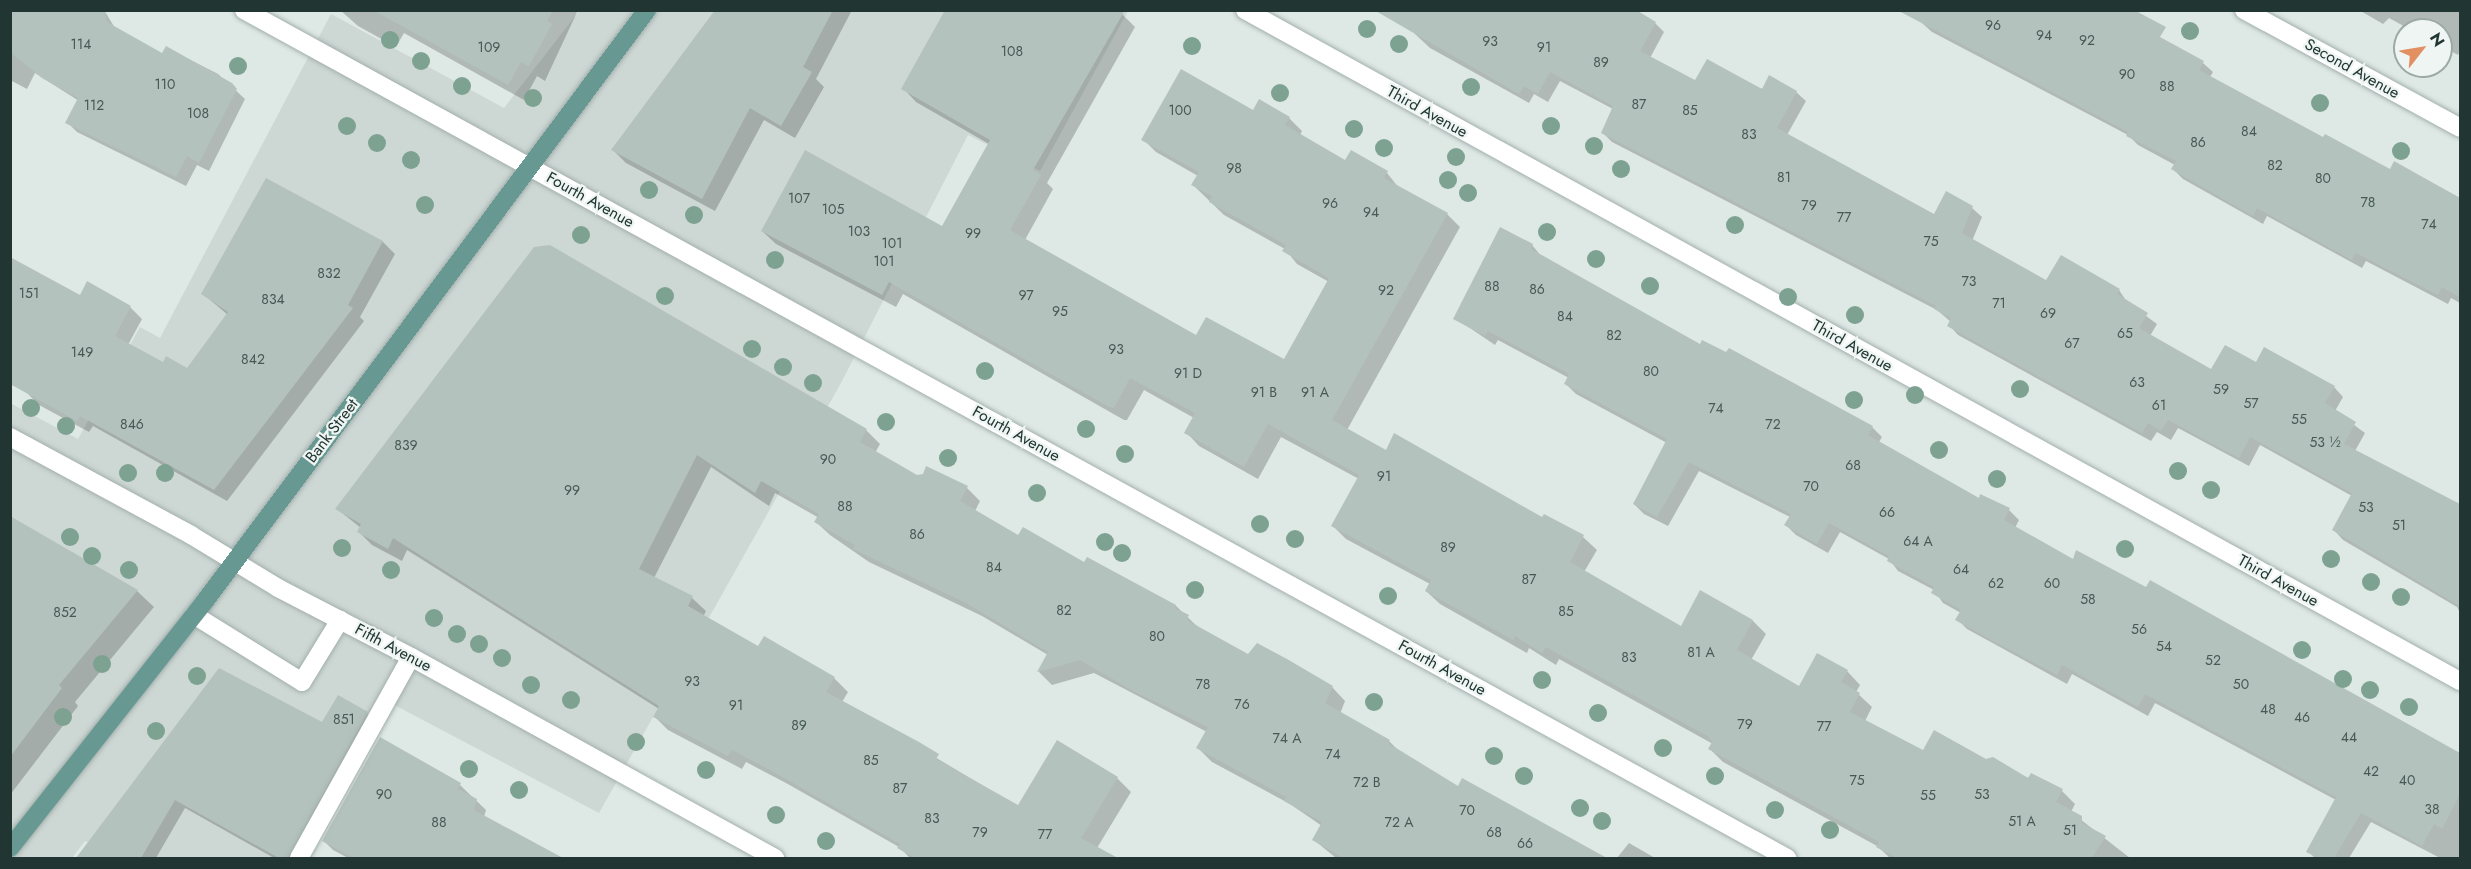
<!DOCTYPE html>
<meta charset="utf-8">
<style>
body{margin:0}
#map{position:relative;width:2471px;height:869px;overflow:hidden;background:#dee8e5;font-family:Jost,sans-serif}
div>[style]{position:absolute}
.built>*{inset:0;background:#cdd7d4}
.shadow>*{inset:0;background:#0003}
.building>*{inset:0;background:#b4c2be}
.roads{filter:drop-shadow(0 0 2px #a2afac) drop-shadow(0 0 2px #a2afac)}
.minor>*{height:18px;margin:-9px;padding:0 9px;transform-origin:9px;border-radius:9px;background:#fff}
.major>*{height:18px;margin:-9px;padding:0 9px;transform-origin:9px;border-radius:9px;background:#679992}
.trees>*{width:18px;height:18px;margin:-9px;border-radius:50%;background:#7ea291}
span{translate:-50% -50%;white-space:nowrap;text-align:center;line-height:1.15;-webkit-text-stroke:4.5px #eef5f2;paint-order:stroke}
.number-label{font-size:14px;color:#465955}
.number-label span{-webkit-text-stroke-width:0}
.street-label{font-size:16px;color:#213632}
.frame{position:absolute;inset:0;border:12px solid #213632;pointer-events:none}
.north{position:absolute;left:2393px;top:18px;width:60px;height:60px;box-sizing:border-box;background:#eef5f2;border:2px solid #9ca9a5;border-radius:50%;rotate:59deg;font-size:16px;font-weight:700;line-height:24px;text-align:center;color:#213632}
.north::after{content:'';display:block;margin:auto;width:21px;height:27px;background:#e29062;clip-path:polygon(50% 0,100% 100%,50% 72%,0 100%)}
</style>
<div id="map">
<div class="built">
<i style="clip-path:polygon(579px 11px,1128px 11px,1040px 171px,968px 135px,841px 383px,599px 813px,385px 700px,302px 858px,118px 858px,85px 841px,72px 858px,11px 858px,10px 403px,78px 439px,140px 327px,160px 338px,331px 14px,504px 108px)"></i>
</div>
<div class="shadow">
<i style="clip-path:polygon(10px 10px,104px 10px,115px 28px,163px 55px,167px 48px,218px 74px,245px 99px,209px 171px,197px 165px,186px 186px,77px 132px,67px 122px,79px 101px,35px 73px,27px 89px,10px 80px)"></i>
<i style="clip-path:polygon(340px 10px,578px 10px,545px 81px,537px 76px,524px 100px,404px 33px,396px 47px,358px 26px)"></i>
<i style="clip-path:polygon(716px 10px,852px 10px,816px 79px,824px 87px,795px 138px,764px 120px,715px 211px,626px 163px,613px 150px)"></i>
<i style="clip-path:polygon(2359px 10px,2460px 10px,2460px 50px,2458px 55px,2441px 46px,2441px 30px,2411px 30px,2389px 18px,2383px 24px)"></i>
<i style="clip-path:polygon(1122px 14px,1135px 27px,1047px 183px,1053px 189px,1025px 240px,1197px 337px,1284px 361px,1329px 282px,1297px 264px,1285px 249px,1224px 215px,1193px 185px,1198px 176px,1156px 152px,1143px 139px,1253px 112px,1289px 118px,1302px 131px,1300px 135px,1346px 162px,1387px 173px,1399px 188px,1447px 214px,1460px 227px,1347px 430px,1386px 452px,1543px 519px,1545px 516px,1583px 537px,1597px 550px,1584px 572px,1682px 628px,1753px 621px,1766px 634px,1751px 660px,1799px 688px,1847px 671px,1860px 685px,1856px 692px,1872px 707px,1865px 721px,1924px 752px,1985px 761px,2062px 791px,2075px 804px,2071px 812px,2130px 858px,1890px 858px,1877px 846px,1723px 762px,1710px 749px,1713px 744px,1559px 659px,1556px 665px,1529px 648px,1527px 653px,1440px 604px,1426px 591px,1430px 584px,1346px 539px,1333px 526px,1359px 479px,1281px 437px,1258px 479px,1199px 446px,1186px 432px,1194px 418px,1144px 390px,1127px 420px,1124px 420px,903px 294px,896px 307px,776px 244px,762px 231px,943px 228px,989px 144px,916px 102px,903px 88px)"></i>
<i style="clip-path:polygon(1655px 23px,1664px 32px,1650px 58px,1696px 82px,1796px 92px,1806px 101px,1787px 135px,1934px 216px,1972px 208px,1982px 217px,1972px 241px,2047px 282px,2119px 290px,2127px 302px,2157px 324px,2150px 336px,2212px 371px,2256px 364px,2334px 387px,2343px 397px,2335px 411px,2365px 433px,2355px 451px,2460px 506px,2460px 613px,2457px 607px,2343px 540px,2334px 530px,2352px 496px,2305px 470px,2260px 445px,2249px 466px,2178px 428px,2171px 440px,2157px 432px,2151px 441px,1958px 335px,1949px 325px,1951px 322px,1937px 310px,1612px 142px,1602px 132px,1613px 109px,1560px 81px,1548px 102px,1534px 94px,1529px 103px,1430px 48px,1414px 33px)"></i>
<i style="clip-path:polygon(1922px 23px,2203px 63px,2213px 72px,2210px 77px,2324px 139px,2390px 171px,2395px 163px,2460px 198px,2460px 303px,2451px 298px,2448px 304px,2366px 261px,2362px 268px,2267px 216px,2263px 224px,2183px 179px,2173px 169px,2175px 165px,2138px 145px,2128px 135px,1932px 32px)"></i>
<i style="clip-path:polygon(266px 180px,383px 242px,395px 254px,360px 317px,364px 321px,227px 501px,93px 426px,89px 432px,39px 405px,27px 393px,80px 297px,130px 307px,142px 319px,128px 345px,163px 364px,188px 370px,228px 315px,203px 294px)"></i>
<i style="clip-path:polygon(1501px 229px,1532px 245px,1542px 257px,1700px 346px,1872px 427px,1882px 437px,1879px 442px,1979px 500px,2009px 510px,2019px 520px,2015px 528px,2074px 561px,2460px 754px,2460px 858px,2440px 858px,2371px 822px,2349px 858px,2315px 858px,2308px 851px,2336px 800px,2155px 703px,2148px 716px,2072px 674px,2067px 684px,1967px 629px,1957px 619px,1961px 613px,1943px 603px,1934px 590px,1898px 571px,1889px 559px,1840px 532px,1828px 553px,1796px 535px,1786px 525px,1790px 517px,1699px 471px,1668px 526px,1644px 514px,1634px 504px,1667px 443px,1576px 394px,1566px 384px,1569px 378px,1498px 340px,1495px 345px,1455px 318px)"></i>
<i style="clip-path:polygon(549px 247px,866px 430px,880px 444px,875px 453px,917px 476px,967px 488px,980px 501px,975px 511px,1019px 537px,1084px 564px,1087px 559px,1176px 606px,1201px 630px,1248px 655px,1332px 687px,1345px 701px,1340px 714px,1389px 741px,1400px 752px,1459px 788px,1463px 780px,1605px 858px,1438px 858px,1429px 853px,1426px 858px,1336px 858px,1314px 840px,1322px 826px,1290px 804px,1212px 762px,1198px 748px,1207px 732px,1094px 673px,1052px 685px,1039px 672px,1048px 655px,982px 616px,869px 562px,830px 535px,816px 522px,819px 518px,775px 493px,769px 506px,711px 467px,654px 578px,692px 598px,706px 611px,703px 617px,758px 648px,834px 678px,848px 692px,842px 702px,1019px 807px,1117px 778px,1131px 792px,1097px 848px,1115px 858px,910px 858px,899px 847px,786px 783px,746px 762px,742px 769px,668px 730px,655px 717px,659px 709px,407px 550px,402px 561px,372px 545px,359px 532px,361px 528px,337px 509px)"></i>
<i style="clip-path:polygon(10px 518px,137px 591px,154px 607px,75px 702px,78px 706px,10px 795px)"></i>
<i style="clip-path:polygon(220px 669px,323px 724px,367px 713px,376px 723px,301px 858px,274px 858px,185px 808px,156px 858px,78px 858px)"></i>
<i style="clip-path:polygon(380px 739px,460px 785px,486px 810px,484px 817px,560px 858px,348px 858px,333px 850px,323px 840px)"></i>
<i style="clip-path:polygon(1629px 843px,1655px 858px,1617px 858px)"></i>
</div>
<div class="building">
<i style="clip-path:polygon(10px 10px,105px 10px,107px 22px,162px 53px,166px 46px,232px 83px,237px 89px,199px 163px,187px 156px,176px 177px,65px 123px,78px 98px,42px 78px,10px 52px)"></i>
<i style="clip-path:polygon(373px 10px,553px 10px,547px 21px,552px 24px,529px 66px,521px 62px,508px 85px)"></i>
<i style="clip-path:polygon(715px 10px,833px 10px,803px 67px,812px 72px,781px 126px,750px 108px,702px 199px,611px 150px)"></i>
<i style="clip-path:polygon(945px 10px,1125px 10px,1033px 170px,1041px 175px,1010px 230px,1196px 335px,1206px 317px,1284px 359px,1329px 278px,1282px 251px,1286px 245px,1209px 202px,1212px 196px,1191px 185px,1199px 172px,1141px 140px,1181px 69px,1253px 110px,1259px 99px,1290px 117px,1285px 125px,1345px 160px,1351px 150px,1388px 171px,1384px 178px,1448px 213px,1332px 420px,1386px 450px,1394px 433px,1542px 517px,1544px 514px,1584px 535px,1570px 562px,1681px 626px,1700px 590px,1753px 620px,1737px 650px,1799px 686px,1817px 653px,1848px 670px,1841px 682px,1860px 693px,1850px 712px,1923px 750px,1934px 730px,1986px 759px,1993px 757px,2028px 778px,2031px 773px,2063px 789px,2056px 802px,2082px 816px,2082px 823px,2106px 836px,2092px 858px,1897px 858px,1876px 847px,1879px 842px,1708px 749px,1712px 742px,1709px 737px,1546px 647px,1542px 653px,1515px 636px,1513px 640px,1425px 591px,1431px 580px,1331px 526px,1359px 475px,1268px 424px,1244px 467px,1184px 433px,1195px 413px,1130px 378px,1114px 408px,1109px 407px,889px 282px,882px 295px,761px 231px,805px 150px,942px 226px,990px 140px,901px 89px)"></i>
<i style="clip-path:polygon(1374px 10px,1636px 10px,1656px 22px,1640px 51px,1695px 80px,1707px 59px,1762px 89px,1769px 75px,1797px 91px,1777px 128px,1934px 214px,1946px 191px,1973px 206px,1962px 233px,2046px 280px,2061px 255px,2120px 289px,2117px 294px,2148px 313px,2139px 328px,2211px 369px,2225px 345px,2256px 362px,2264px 347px,2335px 386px,2325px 403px,2356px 422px,2344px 444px,2460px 504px,2460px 606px,2332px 530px,2352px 493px,2294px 461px,2250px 437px,2239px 458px,2168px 420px,2161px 431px,2148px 423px,2142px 433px,1947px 326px,1951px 318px,1934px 309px,1936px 306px,1601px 133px,1613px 106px,1550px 72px,1538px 94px,1524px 86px,1519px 94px)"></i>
<i style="clip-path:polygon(1897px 10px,2134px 10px,2166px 27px,2160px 37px,2204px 61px,2199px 70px,2323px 137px,2325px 134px,2390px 169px,2394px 161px,2460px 198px,2460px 297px,2442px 287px,2438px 295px,2356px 253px,2352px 260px,2257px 208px,2253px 216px,2171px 169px,2176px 161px,2126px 136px,2128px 132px)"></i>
<i style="clip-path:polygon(266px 178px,383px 241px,348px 305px,353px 308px,214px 490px,80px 416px,77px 421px,10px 384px,10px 257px,80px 295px,87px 281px,131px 306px,115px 336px,163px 362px,166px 356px,187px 368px,228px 312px,201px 294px)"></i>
<i style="clip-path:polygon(1500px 227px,1533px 244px,1531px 249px,1700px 344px,1702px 340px,1726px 352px,1729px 348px,1873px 426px,1868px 435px,1979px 498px,1980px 494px,2010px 508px,2004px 520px,2073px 559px,2076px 550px,2146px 587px,2150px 580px,2460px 753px,2460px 794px,2442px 829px,2434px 824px,2422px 846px,2361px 813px,2334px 858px,2318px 858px,2306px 852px,2336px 797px,2145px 694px,2138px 707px,2062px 665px,2057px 675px,1986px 637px,1955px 620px,1961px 610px,1931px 593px,1934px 587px,1887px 561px,1889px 556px,1829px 523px,1817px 544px,1784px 525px,1791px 514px,1689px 462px,1657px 517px,1633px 504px,1667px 439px,1564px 384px,1569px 374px,1488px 331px,1485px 336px,1453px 319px)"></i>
<i style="clip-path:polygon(550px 245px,867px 429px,860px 442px,917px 475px,923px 474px,926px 466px,968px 486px,960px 501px,1018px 535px,1023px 527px,1084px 562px,1087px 557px,1176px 605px,1175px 608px,1189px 615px,1187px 619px,1192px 623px,1248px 654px,1257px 643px,1287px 659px,1333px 686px,1325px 703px,1390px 740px,1388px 743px,1458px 786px,1462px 778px,1607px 858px,1344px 858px,1312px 840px,1322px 822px,1284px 801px,1286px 797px,1196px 748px,1208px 727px,1133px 691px,1080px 660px,1037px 672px,1048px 652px,966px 603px,853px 549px,855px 545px,814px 522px,819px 514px,761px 481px,755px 493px,697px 455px,639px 569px,693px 596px,688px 606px,758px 646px,764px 636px,835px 677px,826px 692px,919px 742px,939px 754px,936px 759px,1018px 805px,1057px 740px,1118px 777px,1081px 838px,1118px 858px,915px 858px,897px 848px,900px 844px,770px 770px,732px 750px,728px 756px,653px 717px,659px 706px,393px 538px,388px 549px,357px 532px,361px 524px,335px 509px,534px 247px)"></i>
<i style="clip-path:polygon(10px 516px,138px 590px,59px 685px,62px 688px,10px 757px)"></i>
<i style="clip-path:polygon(219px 668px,322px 722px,338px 695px,368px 712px,288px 858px,279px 858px,175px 800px,141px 858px,76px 858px)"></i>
<i style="clip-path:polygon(380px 737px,461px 783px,458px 789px,477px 799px,474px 810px,563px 858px,354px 858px,322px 841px)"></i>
</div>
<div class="roads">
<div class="minor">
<i style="left:244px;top:10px;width:1761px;rotate:28.79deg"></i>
<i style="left:1245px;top:10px;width:1388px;rotate:28.91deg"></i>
<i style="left:2244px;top:10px;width:246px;rotate:28.6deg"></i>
<i style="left:10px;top:437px;width:206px;rotate:28.4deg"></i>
<i style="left:191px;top:535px;width:102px;rotate:31.3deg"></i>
<i style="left:278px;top:588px;width:150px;rotate:27.4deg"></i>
<i style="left:411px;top:657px;width:416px;rotate:28.9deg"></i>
<i style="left:194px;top:615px;width:127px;rotate:31.8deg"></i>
<i style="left:302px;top:682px;width:73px;rotate:-58.5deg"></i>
<i style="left:299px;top:858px;width:230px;rotate:-60.9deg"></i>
</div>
<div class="major">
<i style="left:10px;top:848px;width:315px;rotate:-51.7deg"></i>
<i style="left:205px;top:601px;width:738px;rotate:-53.21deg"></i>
</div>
</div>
<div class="trees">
<i style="left:1367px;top:29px"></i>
<i style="left:2190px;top:31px"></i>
<i style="left:390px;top:40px"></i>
<i style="left:1399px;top:44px"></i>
<i style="left:1192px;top:46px"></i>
<i style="left:421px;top:61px"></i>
<i style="left:238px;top:66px"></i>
<i style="left:462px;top:86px"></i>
<i style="left:1471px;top:87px"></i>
<i style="left:1280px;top:93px"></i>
<i style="left:533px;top:98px"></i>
<i style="left:2320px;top:103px"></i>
<i style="left:347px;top:126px"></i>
<i style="left:1551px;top:126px"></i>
<i style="left:1354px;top:129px"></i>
<i style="left:377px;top:143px"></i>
<i style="left:1594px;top:146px"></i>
<i style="left:1384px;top:148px"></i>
<i style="left:2401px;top:151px"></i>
<i style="left:1456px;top:157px"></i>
<i style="left:411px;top:160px"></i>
<i style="left:1621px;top:169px"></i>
<i style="left:1448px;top:180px"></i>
<i style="left:649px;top:190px"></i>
<i style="left:1468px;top:193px"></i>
<i style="left:425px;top:205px"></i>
<i style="left:694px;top:215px"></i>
<i style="left:1735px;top:225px"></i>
<i style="left:1547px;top:232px"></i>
<i style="left:581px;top:235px"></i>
<i style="left:1596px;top:259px"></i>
<i style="left:775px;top:260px"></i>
<i style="left:1650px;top:286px"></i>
<i style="left:665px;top:296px"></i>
<i style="left:1788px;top:297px"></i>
<i style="left:1855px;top:315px"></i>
<i style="left:752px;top:349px"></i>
<i style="left:783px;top:367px"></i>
<i style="left:985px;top:371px"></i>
<i style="left:813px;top:383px"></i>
<i style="left:2020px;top:389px"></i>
<i style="left:1915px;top:395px"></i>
<i style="left:1854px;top:400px"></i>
<i style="left:31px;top:408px"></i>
<i style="left:886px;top:422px"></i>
<i style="left:66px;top:426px"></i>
<i style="left:1086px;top:429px"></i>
<i style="left:1939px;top:450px"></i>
<i style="left:1125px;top:454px"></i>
<i style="left:948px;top:458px"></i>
<i style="left:2178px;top:471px"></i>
<i style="left:128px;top:473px"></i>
<i style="left:165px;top:473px"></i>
<i style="left:1997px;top:479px"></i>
<i style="left:2211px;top:490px"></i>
<i style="left:1037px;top:493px"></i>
<i style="left:1260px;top:524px"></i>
<i style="left:70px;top:537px"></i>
<i style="left:1295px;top:539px"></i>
<i style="left:1105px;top:542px"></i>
<i style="left:342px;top:548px"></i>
<i style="left:2125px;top:549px"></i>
<i style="left:1122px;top:553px"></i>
<i style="left:92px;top:556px"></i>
<i style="left:2331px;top:559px"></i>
<i style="left:129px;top:570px"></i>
<i style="left:391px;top:570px"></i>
<i style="left:2371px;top:582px"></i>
<i style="left:1195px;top:590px"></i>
<i style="left:1388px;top:596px"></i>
<i style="left:2401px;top:597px"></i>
<i style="left:434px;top:618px"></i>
<i style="left:457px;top:634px"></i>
<i style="left:479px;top:644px"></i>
<i style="left:2302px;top:650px"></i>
<i style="left:502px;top:658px"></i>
<i style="left:102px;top:664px"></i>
<i style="left:197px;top:676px"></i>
<i style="left:2343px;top:679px"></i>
<i style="left:1542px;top:680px"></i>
<i style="left:531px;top:685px"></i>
<i style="left:2370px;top:690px"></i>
<i style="left:571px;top:700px"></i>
<i style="left:1374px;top:702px"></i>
<i style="left:2409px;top:707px"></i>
<i style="left:1598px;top:713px"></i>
<i style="left:63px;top:717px"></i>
<i style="left:156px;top:731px"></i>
<i style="left:636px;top:742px"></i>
<i style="left:1663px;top:748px"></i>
<i style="left:1494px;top:756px"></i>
<i style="left:469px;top:769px"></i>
<i style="left:706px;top:770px"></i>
<i style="left:1524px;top:776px"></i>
<i style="left:1715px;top:776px"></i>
<i style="left:519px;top:790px"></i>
<i style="left:1580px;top:808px"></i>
<i style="left:1775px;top:810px"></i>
<i style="left:776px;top:815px"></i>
<i style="left:1602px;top:821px"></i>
<i style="left:1830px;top:830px"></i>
<i style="left:826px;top:841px"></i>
</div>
<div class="number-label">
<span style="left:1993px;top:25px">96</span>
<span style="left:2044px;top:35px">94</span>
<span style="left:2087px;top:40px">92</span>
<span style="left:1490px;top:41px">93</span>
<span style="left:81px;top:44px">114</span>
<span style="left:489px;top:47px">109</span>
<span style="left:1544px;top:47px">91</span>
<span style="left:1012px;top:51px">108</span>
<span style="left:1601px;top:62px">89</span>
<span style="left:2127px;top:74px">90</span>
<span style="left:165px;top:84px">110</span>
<span style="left:2167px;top:86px">88</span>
<span style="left:1639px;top:104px">87</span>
<span style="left:94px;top:105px">112</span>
<span style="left:1180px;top:110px">100</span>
<span style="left:1690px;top:110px">85</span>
<span style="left:198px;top:113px">108</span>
<span style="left:2249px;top:131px">84</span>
<span style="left:1749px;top:134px">83</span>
<span style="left:2198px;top:142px">86</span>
<span style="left:2275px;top:165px">82</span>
<span style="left:1234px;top:168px">98</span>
<span style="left:1784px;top:177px">81</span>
<span style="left:2323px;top:178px">80</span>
<span style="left:799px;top:198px">107</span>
<span style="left:2368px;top:202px">78</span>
<span style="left:1330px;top:203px">96</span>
<span style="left:1809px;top:205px">79</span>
<span style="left:833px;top:209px">105</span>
<span style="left:1371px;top:212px">94</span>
<span style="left:1844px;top:217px">77</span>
<span style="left:2429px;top:224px">74</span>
<span style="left:859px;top:231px">103</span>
<span style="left:973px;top:233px">99</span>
<span style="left:1931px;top:241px">75</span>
<span style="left:892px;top:243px">101</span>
<span style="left:884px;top:261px">101</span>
<span style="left:329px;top:273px">832</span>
<span style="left:1969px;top:281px">73</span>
<span style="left:1492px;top:286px">88</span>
<span style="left:1537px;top:289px">86</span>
<span style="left:1386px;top:290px">92</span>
<span style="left:29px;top:293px">151</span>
<span style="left:1026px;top:295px">97</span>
<span style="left:273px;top:299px">834</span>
<span style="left:1999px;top:303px">71</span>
<span style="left:1060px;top:311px">95</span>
<span style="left:2048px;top:313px">69</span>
<span style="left:1565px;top:316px">84</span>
<span style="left:2125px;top:333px">65</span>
<span style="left:1614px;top:335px">82</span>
<span style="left:2072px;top:343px">67</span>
<span style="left:1116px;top:349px">93</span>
<span style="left:82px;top:352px">149</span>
<span style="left:253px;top:359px">842</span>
<span style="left:1651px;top:371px">80</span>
<span style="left:1188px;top:373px">91 D</span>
<span style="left:2137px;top:382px">63</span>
<span style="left:2221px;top:389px">59</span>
<span style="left:1264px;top:392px">91 B</span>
<span style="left:1315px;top:392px">91 A</span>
<span style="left:2251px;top:403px">57</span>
<span style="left:2159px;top:405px">61</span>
<span style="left:1716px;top:408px">74</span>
<span style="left:2299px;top:419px">55</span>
<span style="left:132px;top:424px">846</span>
<span style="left:1773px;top:424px">72</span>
<span style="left:2325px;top:442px">53 ½</span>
<span style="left:406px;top:445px">839</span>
<span style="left:828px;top:459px">90</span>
<span style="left:1853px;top:465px">68</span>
<span style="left:1384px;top:476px">91</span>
<span style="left:1811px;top:486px">70</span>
<span style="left:572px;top:490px">99</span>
<span style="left:845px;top:506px">88</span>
<span style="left:2366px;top:507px">53</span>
<span style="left:1887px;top:512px">66</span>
<span style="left:2399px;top:525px">51</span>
<span style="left:917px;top:534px">86</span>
<span style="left:1918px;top:541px">64 A</span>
<span style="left:1448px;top:547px">89</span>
<span style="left:994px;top:567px">84</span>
<span style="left:1961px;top:569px">64</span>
<span style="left:1529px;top:579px">87</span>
<span style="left:1996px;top:583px">62</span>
<span style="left:2052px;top:583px">60</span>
<span style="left:2088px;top:599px">58</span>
<span style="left:1064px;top:610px">82</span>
<span style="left:1566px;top:611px">85</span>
<span style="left:65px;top:612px">852</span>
<span style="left:2139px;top:629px">56</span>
<span style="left:1157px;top:636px">80</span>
<span style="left:2164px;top:646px">54</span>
<span style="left:1701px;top:652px">81 A</span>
<span style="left:1629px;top:657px">83</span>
<span style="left:2213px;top:660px">52</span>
<span style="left:692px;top:681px">93</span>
<span style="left:1203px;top:684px">78</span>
<span style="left:2241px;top:684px">50</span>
<span style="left:1242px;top:704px">76</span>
<span style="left:736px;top:705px">91</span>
<span style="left:2268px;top:709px">48</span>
<span style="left:2302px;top:717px">46</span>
<span style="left:344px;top:719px">851</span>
<span style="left:1745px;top:724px">79</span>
<span style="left:799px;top:725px">89</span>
<span style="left:1824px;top:726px">77</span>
<span style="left:2349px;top:737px">44</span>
<span style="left:1287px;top:738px">74 A</span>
<span style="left:1333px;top:754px">74</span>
<span style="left:871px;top:760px">85</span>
<span style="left:2371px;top:771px">42</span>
<span style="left:1857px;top:780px">75</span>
<span style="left:2407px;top:780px">40</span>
<span style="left:1367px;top:782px">72 B</span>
<span style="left:900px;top:788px">87</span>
<span style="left:384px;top:794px">90</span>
<span style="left:1982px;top:794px">53</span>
<span style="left:1928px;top:795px">55</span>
<span style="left:2432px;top:809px">38</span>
<span style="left:1467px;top:810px">70</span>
<span style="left:932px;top:818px">83</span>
<span style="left:2022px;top:821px">51 A</span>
<span style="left:439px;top:822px">88</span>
<span style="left:1399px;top:822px">72 A</span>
<span style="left:2070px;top:830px">51</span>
<span style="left:980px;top:832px">79</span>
<span style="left:1494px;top:832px">68</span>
<span style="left:1045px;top:834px">77</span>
<span style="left:1525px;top:843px">66</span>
</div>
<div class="street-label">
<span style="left:2352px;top:69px;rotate:29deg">Second Avenue</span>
<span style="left:1427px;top:112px;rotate:29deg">Third Avenue</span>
<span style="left:590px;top:200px;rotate:29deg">Fourth Avenue</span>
<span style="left:1852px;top:346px;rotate:29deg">Third Avenue</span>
<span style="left:332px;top:431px;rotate:-53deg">Bank Street</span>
<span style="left:1016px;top:434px;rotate:29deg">Fourth Avenue</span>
<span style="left:2278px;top:581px;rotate:29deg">Third Avenue</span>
<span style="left:393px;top:648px;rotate:28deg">Fifth Avenue</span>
<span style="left:1442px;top:668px;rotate:29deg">Fourth Avenue</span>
</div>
<div class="frame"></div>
<div class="north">N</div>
</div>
